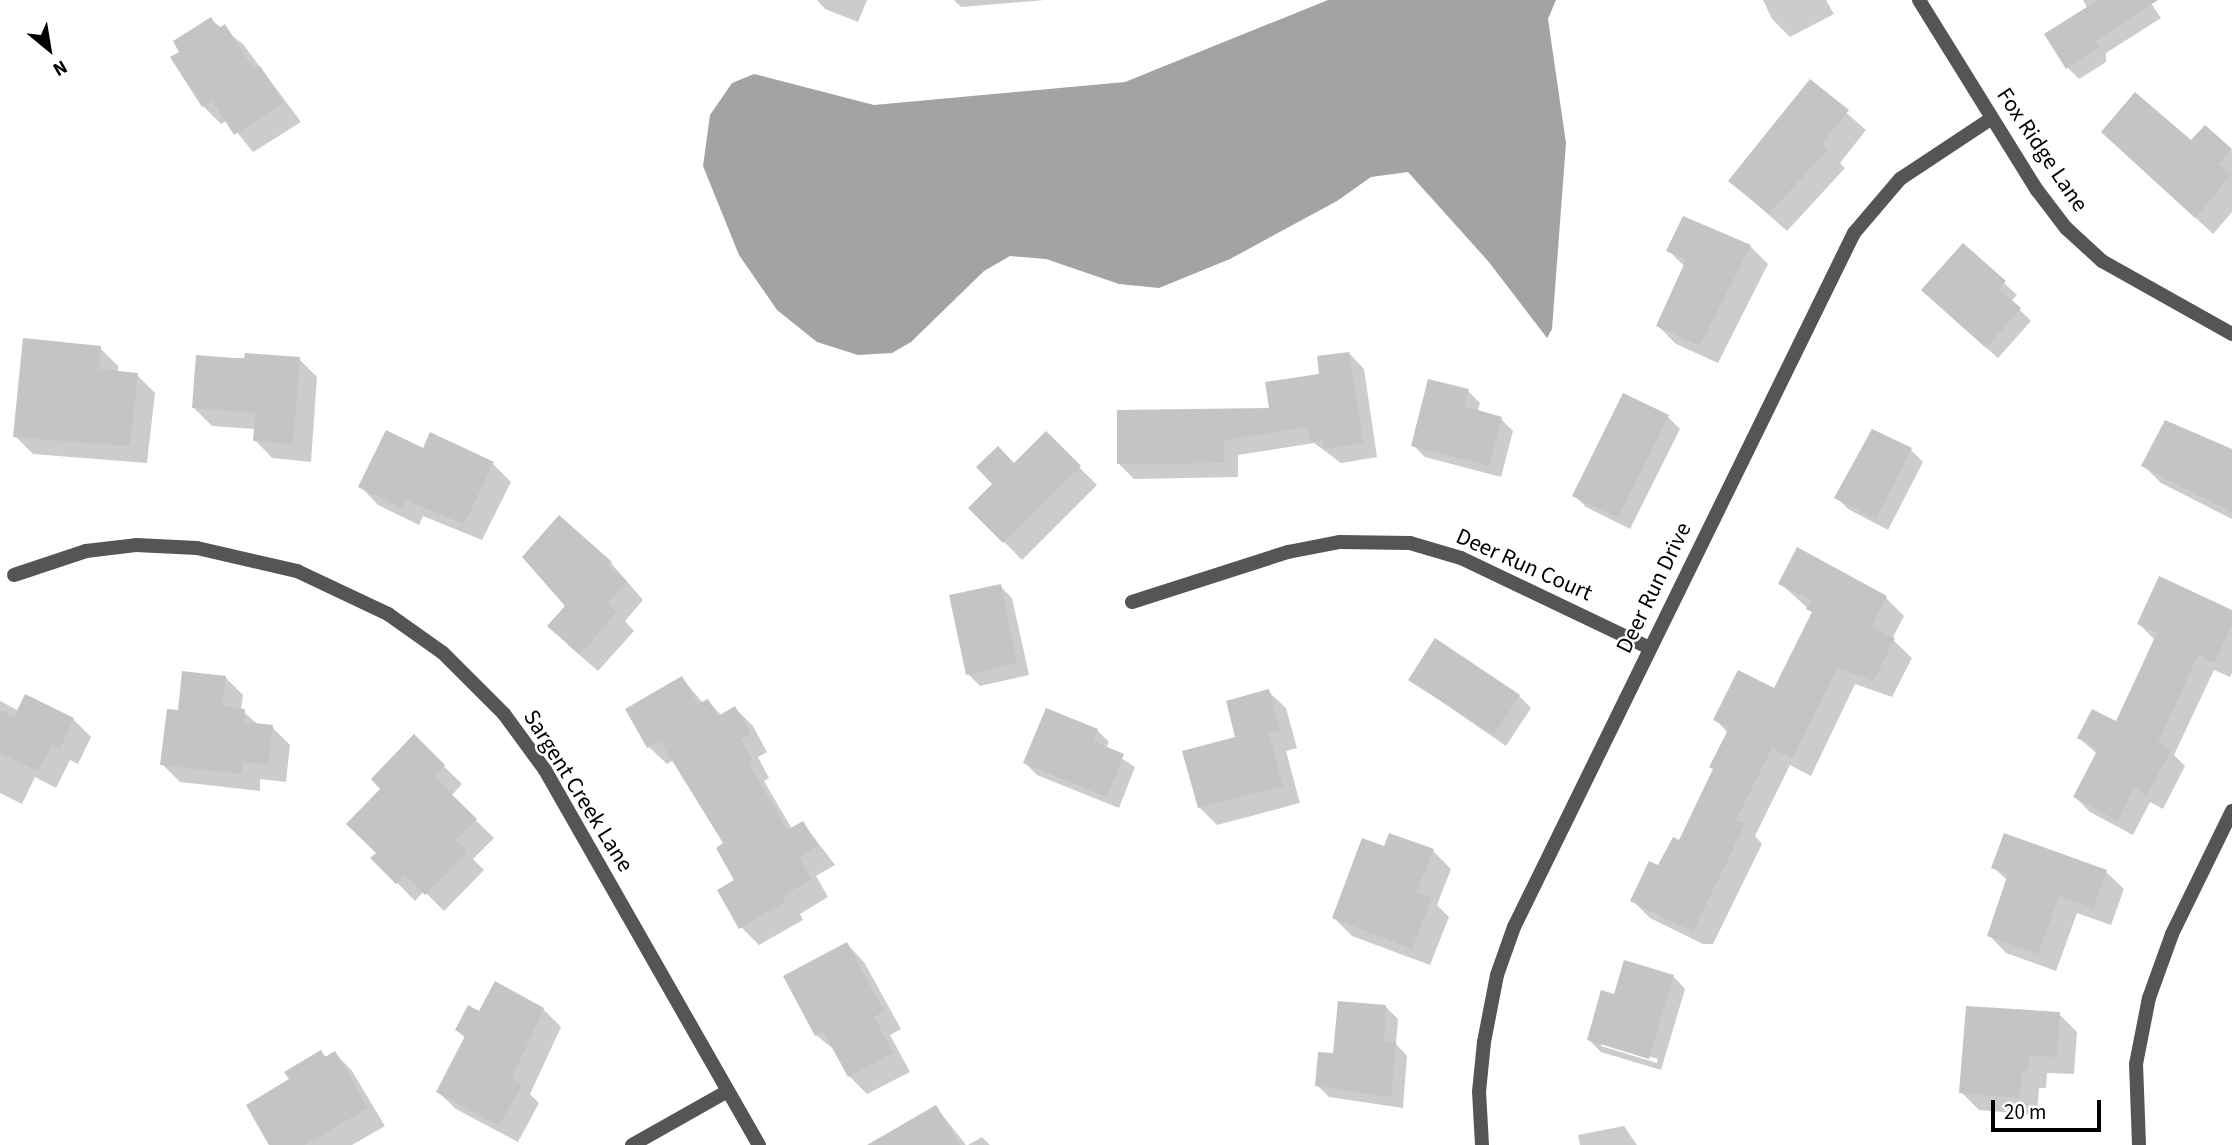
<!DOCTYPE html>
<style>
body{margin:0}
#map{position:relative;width:2232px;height:1145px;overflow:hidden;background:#fff;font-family:"Source Sans 3",sans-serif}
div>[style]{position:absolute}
.water>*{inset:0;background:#a3a3a3}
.shadow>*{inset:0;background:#0003}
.building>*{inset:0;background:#c4c4c4}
.minor>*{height:14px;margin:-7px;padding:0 7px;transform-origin:7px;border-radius:7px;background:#555}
span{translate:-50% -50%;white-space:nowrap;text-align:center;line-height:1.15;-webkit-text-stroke:5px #fff;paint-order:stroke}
.street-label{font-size:23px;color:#000}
.north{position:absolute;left:14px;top:14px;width:70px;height:70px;-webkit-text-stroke:5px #fff;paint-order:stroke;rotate:150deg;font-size:19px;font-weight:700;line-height:28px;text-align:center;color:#000}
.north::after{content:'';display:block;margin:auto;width:24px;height:32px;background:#000;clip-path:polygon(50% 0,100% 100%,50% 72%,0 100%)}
.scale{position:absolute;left:1991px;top:1100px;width:110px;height:32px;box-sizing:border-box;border:4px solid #000;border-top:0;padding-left:9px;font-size:21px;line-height:24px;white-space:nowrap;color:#000;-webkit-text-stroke:5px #fff;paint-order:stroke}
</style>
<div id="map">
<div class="water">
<i style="clip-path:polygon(1328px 0,1556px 0,1548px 19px,1566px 143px,1552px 329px,1547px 338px,1488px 261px,1408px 172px,1371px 177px,1337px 201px,1230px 259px,1159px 288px,1119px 284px,1046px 259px,1010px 256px,984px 271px,911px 342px,892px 353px,858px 355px,817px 342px,777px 310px,739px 255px,703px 166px,710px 115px,732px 83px,754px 74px,874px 105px,1125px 82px)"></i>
</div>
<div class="shadow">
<i style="clip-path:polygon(817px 0,867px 0,858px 22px,825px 9px)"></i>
<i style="clip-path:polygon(954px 0,1045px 0,961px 7px)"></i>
<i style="clip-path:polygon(1763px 0,1826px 0,1834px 14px,1790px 37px,1772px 19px)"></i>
<i style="clip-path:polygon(2083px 0,2149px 0,2161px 18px,2106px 53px,2106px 62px,2079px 79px,2067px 67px,2088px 9px)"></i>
<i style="clip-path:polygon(210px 19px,243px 44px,301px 122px,253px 152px,227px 120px,221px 124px,203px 106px,182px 53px)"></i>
<i style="clip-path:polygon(1810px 81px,1866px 130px,1840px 163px,1845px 168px,1787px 231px,1730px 181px)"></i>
<i style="clip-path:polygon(2205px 127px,2232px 151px,2232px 212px,2213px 234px,2122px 149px,2192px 143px)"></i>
<i style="clip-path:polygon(1963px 245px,2017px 295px,2011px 301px,2031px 321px,1998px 358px,1935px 302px)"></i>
<i style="clip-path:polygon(1750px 246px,1768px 264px,1718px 363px,1676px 344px,1658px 326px,1685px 267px,1668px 250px)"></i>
<i style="clip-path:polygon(100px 348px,118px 366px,118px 373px,137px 375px,155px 393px,147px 463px,33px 454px,15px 436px)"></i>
<i style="clip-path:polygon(1349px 353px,1364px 369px,1377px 457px,1341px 463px,1314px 443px,1238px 455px,1238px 477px,1134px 479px,1119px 464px,1271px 410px)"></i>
<i style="clip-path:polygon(197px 357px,299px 359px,317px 377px,311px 462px,272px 458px,255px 440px,255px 429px,212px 426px,194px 408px)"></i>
<i style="clip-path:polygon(1468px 391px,1480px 403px,1477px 412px,1501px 419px,1513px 431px,1501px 477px,1425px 457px,1413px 445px)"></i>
<i style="clip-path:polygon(1668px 417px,1680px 429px,1630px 529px,1586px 507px,1574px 495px)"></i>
<i style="clip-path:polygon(1046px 434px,1097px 485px,1022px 560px,971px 508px)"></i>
<i style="clip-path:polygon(424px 450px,493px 464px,511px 482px,482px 540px,423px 516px,419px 525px,378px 505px,361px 487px)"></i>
<i style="clip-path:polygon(1911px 450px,1923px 462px,1888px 530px,1848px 509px,1836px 497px)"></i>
<i style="clip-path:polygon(2232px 454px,2232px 519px,2161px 483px,2143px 465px)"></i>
<i style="clip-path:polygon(559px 517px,611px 563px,643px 600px,625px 621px,634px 631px,598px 671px,567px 644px)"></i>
<i style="clip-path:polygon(1781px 584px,1886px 598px,1904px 616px,1892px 639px,1912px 658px,1892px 697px,1855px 684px,1811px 776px,1790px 765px,1755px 836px,1762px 844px,1713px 944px,1703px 944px,1650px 918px,1632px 900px,1679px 842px,1714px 770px,1728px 733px,1716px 720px,1775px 691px,1813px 613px)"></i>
<i style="clip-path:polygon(1000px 586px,1012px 598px,1029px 675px,980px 686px,968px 674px)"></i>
<i style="clip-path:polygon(2232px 612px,2232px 673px,2230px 677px,2214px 670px,2174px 755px,2185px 766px,2163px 809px,2150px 802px,2133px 835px,2090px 812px,2075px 797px,2097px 754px,2079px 738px,2117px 724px,2154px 639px,2139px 624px)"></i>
<i style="clip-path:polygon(225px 677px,243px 695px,241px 710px,259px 725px,272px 727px,290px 745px,286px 782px,260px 779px,260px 791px,180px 782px,162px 764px,180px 712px)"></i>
<i style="clip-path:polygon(682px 678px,703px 703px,708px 701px,722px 716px,735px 708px,753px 726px,767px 752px,758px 757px,769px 778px,764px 781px,792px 829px,803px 823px,835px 865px,816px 876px,828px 897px,800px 914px,803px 920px,759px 945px,741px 927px,737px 881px,725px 844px,674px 760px,667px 764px,649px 747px)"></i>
<i style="clip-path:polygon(1410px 680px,1519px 696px,1531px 708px,1506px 746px)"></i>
<i style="clip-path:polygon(1268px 691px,1286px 708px,1297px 748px,1286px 751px,1300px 803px,1217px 825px,1199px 807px)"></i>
<i style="clip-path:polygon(26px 696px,73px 719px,91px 737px,78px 764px,70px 760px,56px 788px,35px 777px,22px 804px,0 793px,0 701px,19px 711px)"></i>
<i style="clip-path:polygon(1097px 730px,1109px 742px,1106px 748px,1135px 767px,1119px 808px,1037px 775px,1025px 763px)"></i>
<i style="clip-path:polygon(414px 737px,462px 784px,451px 796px,494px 838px,473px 859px,484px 870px,444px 911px,424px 891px,415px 901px,373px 858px,378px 853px,383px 789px)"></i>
<i style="clip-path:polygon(1385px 849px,1433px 851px,1451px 869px,1437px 905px,1449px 917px,1430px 965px,1352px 936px,1334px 918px)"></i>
<i style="clip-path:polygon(1993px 867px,2106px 872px,2124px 889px,2111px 925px,2077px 913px,2056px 971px,2006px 953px,1989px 935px,2008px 881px)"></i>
<i style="clip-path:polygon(847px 944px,864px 962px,901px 1029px,890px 1035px,910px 1072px,867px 1094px,849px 1076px,836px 1051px,816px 1035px)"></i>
<i style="clip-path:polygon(evenodd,1673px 976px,1685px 989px,1661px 1070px,1601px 1052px,1589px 1040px,1615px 996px,1673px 976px,1601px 1042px,1658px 1059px,1657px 1063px,1601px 1046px,1601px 1042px)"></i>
<i style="clip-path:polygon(1386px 1007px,1398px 1019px,1396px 1044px,1407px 1056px,1403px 1108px,1329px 1097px,1317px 1085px,1335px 1055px)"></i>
<i style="clip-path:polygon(543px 1009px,561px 1027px,530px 1094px,539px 1103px,518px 1142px,456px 1109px,438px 1092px,466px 1039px,457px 1030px,480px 1013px)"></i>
<i style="clip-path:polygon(2059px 1014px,2077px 1032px,2074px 1074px,2047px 1073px,2046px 1088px,2039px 1088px,2037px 1115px,1979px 1110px,1961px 1092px)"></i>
<i style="clip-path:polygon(321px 1052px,327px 1058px,335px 1053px,352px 1071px,385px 1126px,352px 1145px,271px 1145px,291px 1080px)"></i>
<i style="clip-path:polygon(936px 1107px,966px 1145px,893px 1145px)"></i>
<i style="clip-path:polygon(1624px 1126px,1637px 1145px,1580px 1145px,1578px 1135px)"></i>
<i style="clip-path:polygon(982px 1137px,990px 1145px,968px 1145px)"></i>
</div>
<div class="building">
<i style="clip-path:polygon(2098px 0,2158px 0,2096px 40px,2100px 47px,2066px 69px,2044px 34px)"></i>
<i style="clip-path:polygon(211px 17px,218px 29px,225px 24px,254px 70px,260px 66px,284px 103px,234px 135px,212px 100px,202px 107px,170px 57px,179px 52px,173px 41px)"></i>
<i style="clip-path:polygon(1810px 79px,1849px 110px,1822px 144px,1828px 149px,1769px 214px,1728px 181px)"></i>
<i style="clip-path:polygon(2135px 92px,2191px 140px,2205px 125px,2232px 149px,2219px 164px,2231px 175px,2195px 218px,2101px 132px)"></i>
<i style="clip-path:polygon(1683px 216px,1751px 245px,1700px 346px,1656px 326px,1686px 260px,1666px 251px)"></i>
<i style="clip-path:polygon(1963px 243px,2006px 281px,1999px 289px,2021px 308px,1986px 348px,1921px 290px)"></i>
<i style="clip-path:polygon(23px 338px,101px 346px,99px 369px,138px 373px,130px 446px,13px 437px)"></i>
<i style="clip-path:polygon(1349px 352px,1363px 443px,1324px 449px,1323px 440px,1310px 442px,1308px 427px,1224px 440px,1224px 463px,1117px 464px,1117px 410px,1269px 408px,1265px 382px,1319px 374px,1317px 356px)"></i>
<i style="clip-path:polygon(245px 353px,300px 357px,293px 444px,253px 441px,255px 413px,192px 408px,196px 355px,244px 359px)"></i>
<i style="clip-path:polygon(1428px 379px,1469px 389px,1464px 406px,1502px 417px,1489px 466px,1411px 446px)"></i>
<i style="clip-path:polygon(1623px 393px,1669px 415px,1618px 518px,1572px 496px)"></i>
<i style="clip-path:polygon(2165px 420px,2232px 449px,2232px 512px,2141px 466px)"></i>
<i style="clip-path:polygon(1872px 429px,1912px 448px,1876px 519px,1834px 498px)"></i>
<i style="clip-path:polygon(386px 430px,423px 448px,430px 432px,494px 462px,464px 524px,405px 500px,401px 508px,358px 487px)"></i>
<i style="clip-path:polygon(1046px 431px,1081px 466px,1003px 543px,968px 508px,992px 484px,976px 467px,998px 446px,1014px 463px)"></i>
<i style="clip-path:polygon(559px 515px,612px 562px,608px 565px,627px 581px,608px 603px,617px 612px,580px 655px,547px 626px,565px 606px,522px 557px)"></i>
<i style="clip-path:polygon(1797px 547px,1887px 596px,1871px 627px,1895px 638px,1874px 681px,1837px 668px,1792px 759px,1772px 748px,1736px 820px,1745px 824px,1693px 932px,1630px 901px,1649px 861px,1658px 865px,1673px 837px,1679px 840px,1713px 769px,1709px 767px,1729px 728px,1713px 720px,1738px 670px,1774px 688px,1812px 612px,1806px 609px,1811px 600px,1778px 584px)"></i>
<i style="clip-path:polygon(2159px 576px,2232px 610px,2232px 625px,2214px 663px,2198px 655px,2158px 743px,2171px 750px,2147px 795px,2134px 788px,2118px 821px,2073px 797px,2098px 749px,2077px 738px,2092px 709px,2116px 721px,2157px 633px,2137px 624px)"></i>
<i style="clip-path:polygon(1001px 584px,1017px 663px,966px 675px,949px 595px)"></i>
<i style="clip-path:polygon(1435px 638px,1520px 695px,1494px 735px,1408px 680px)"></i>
<i style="clip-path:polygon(182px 671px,226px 676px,222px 706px,245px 709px,244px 722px,273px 725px,268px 765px,243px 762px,242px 774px,160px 765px,167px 709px,178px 710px)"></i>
<i style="clip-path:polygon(682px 676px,698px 704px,708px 699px,718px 716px,735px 706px,751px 733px,741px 739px,753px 760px,748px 762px,787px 830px,803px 821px,818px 846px,799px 857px,811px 879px,783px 896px,786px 901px,739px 929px,717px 890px,734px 880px,716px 848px,723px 843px,660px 741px,647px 748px,625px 709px)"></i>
<i style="clip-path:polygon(1269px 689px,1280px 730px,1269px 733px,1283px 786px,1198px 808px,1182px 751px,1235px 737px,1226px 701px)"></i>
<i style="clip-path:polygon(25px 694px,74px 718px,60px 748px,52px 744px,38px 771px,0 753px,0 710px,14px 717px)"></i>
<i style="clip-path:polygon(1046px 708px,1098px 729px,1093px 741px,1124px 754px,1107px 797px,1023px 763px)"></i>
<i style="clip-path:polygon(414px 734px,445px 765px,434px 777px,477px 819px,456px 840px,468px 851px,425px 895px,405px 875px,396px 884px,370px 858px,376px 853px,346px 824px,380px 789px,371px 779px)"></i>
<i style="clip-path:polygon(1389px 833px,1434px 849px,1417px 892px,1432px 897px,1412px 949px,1332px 918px,1362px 838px,1384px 846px)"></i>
<i style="clip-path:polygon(2004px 833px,2107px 870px,2093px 908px,2059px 896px,2038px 954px,1987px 936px,2008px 874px,1991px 868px)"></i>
<i style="clip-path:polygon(847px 942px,884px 1011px,874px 1017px,893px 1053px,848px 1077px,823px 1031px,815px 1036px,783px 976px)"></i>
<i style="clip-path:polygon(1624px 960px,1674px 975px,1649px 1059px,1587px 1040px,1601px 990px,1614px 994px)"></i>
<i style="clip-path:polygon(495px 981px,544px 1008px,512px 1078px,522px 1084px,499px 1126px,436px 1092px,465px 1036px,455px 1030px,468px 1005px,479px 1011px)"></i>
<i style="clip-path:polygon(1338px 1001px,1386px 1005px,1384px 1041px,1396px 1042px,1391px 1097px,1315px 1086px,1318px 1052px,1333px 1053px)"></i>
<i style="clip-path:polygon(1966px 1006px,2060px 1012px,2057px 1057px,2029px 1055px,2028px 1071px,2022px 1070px,2020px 1098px,1959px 1093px)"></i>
<i style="clip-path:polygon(321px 1050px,325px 1057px,335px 1051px,368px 1108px,305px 1145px,269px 1145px,246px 1105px,289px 1079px,284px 1072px)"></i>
<i style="clip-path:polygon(936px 1105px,960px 1145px,867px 1145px)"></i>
</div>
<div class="minor">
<i style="left:1919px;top:0;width:224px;rotate:58.2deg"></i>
<i style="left:2037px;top:190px;width:48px;rotate:52.7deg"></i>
<i style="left:2066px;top:228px;width:49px;rotate:42.5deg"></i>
<i style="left:2102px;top:261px;width:149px;rotate:29.3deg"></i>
<i style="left:14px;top:575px;width:76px;rotate:-18.4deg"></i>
<i style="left:86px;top:551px;width:50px;rotate:-6.8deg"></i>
<i style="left:136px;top:545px;width:61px;rotate:2.8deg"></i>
<i style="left:197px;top:548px;width:103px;rotate:13deg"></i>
<i style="left:297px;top:571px;width:101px;rotate:25.3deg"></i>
<i style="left:388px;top:614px;width:67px;rotate:35.3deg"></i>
<i style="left:443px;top:653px;width:86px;rotate:45deg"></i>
<i style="left:504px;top:714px;width:69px;rotate:53.8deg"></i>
<i style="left:545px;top:770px;width:432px;rotate:60.3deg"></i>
<i style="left:1132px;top:602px;width:164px;rotate:-17.8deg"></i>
<i style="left:1288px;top:552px;width:53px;rotate:-10.9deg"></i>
<i style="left:1340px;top:542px;width:70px;rotate:0.8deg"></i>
<i style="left:1410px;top:543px;width:53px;rotate:16.4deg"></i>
<i style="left:1461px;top:558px;width:209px;rotate:25.5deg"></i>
<i style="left:632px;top:1145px;width:110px;rotate:-29.4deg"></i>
<i style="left:1482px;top:1145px;width:53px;rotate:-93.2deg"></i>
<i style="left:1479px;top:1092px;width:50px;rotate:-84.3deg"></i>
<i style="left:1484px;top:1042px;width:68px;rotate:-79deg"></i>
<i style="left:1497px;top:975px;width:51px;rotate:-70.5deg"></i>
<i style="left:1514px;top:927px;width:773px;rotate:-63.9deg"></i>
<i style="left:1854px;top:233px;width:71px;rotate:-49.6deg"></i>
<i style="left:1900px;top:179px;width:110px;rotate:-33.5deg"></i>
<i style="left:2139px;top:1145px;width:81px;rotate:-92.1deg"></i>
<i style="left:2136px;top:1064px;width:67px;rotate:-78.9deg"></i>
<i style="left:2149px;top:998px;width:68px;rotate:-70.2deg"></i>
<i style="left:2172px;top:934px;width:137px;rotate:-64deg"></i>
</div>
<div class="street-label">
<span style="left:2042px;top:150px;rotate:56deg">Fox Ridge Lane</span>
<span style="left:1524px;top:565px;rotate:24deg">Deer Run Court</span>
<span style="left:1654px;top:588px;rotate:-64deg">Deer Run Drive</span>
<span style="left:578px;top:791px;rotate:58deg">Sargent Creek Lane</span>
</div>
<div class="north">N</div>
<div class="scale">20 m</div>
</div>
